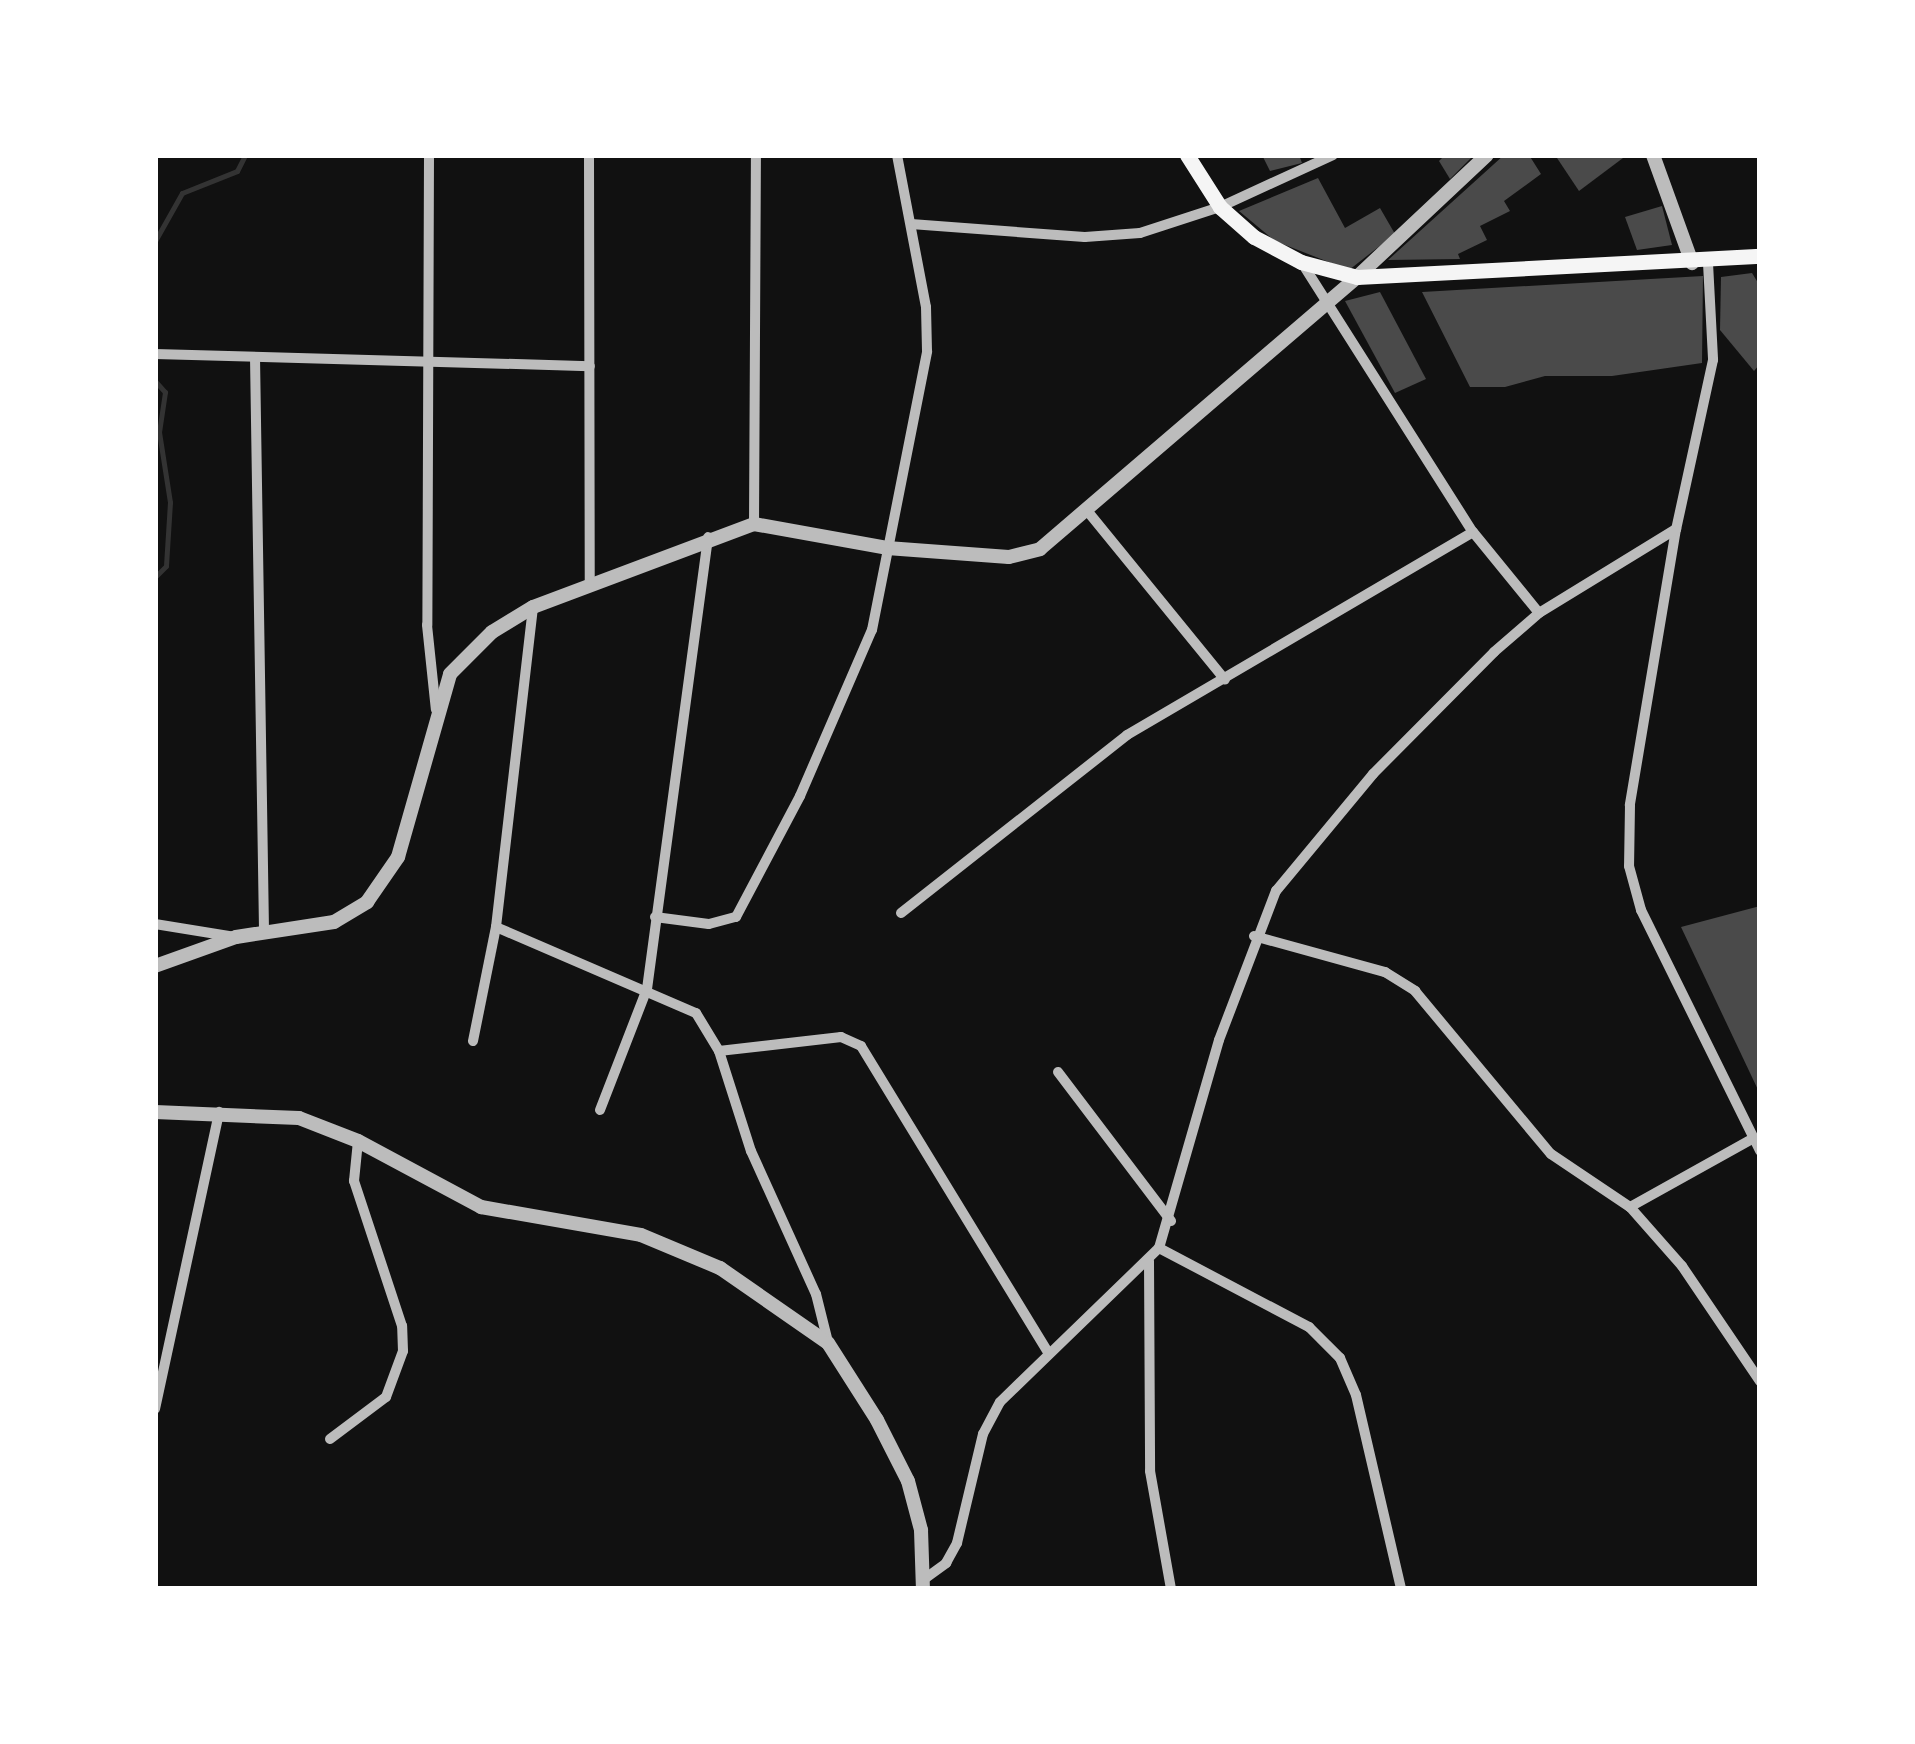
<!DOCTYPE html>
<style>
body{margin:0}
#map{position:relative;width:1915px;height:1744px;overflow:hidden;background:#111;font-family:Commissioner,sans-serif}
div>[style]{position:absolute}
.stream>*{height:5px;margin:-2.5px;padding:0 2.5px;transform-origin:2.5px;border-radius:2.5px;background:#333}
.building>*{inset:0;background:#4a4a4a}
.minor>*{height:10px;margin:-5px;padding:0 5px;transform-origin:5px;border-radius:5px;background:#bcbcbc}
.tertiary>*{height:14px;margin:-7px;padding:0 7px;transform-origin:7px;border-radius:7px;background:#bcbcbc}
.secondary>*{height:15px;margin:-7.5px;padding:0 7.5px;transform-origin:7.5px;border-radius:7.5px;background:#f5f5f5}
span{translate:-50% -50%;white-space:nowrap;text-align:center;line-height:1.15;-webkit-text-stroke:10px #fff;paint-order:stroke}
.frame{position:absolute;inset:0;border:158px solid #fff;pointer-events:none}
</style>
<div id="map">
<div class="stream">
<i style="left:155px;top:241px;width:55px;rotate:-60.6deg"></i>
<i style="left:182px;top:193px;width:59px;rotate:-21.8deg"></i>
<i style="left:237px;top:171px;width:18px;rotate:-63deg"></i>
<i style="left:155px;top:381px;width:15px;rotate:48deg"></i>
<i style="left:165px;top:392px;width:40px;rotate:98.5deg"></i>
<i style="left:159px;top:432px;width:71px;rotate:81.1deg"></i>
<i style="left:170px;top:502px;width:64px;rotate:93.6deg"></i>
<i style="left:166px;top:566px;width:16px;rotate:135deg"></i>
</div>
<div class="building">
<i style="clip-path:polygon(1262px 155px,1299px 155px,1302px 163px,1270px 171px)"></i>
<i style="clip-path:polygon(1445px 155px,1474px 155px,1450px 179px,1439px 161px)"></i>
<i style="clip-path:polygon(1504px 155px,1529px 155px,1541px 174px,1504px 201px,1510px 211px,1480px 226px,1487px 240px,1458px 254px,1460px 259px,1388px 260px)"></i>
<i style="clip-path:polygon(1555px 155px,1627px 155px,1579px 191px)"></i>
<i style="clip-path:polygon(1318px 178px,1345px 228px,1380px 208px,1395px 234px,1349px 270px,1275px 241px,1239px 211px)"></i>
<i style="clip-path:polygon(1662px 206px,1672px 245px,1637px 250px,1625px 217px)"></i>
<i style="clip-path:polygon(1752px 273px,1760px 286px,1760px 364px,1754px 371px,1720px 330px,1721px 277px)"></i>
<i style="clip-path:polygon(1703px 276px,1702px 363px,1612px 376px,1545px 376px,1505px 387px,1470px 387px,1422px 292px)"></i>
<i style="clip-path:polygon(1380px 292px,1426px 379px,1395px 393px,1345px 301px)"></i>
<i style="clip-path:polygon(1760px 906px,1760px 1094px,1681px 927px)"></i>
</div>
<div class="minor">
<i style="left:429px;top:155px;width:470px;rotate:90.2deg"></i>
<i style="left:427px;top:625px;width:85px;rotate:84deg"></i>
<i style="left:589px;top:155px;width:428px;rotate:89.9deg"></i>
<i style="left:911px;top:224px;width:174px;rotate:4.3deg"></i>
<i style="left:1085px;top:237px;width:55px;rotate:-4.2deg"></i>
<i style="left:1140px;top:233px;width:84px;rotate:-18deg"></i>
<i style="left:1220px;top:207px;width:124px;rotate:-24.7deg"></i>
<i style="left:1302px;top:263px;width:319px;rotate:57.6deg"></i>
<i style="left:1473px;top:532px;width:104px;rotate:50.8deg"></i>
<i style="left:1708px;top:263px;width:97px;rotate:87deg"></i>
<i style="left:1713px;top:360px;width:173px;rotate:102.3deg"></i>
<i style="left:1676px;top:529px;width:280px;rotate:99.5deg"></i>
<i style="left:1630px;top:805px;width:61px;rotate:90.9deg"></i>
<i style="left:1629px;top:866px;width:46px;rotate:74.7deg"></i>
<i style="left:1641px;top:910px;width:269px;rotate:63.7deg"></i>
<i style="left:155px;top:354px;width:435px;rotate:1.6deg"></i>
<i style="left:255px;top:357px;width:574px;rotate:89.1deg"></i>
<i style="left:1089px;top:513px;width:215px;rotate:50.8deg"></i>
<i style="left:754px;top:524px;width:369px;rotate:-89.7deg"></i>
<i style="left:901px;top:913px;width:288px;rotate:-38.2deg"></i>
<i style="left:1127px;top:735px;width:401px;rotate:-30.4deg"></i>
<i style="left:655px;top:917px;width:54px;rotate:7.4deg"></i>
<i style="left:709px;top:924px;width:28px;rotate:-15deg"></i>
<i style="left:736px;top:917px;width:137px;rotate:-62.1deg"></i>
<i style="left:800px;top:796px;width:181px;rotate:-66.6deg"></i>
<i style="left:872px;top:630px;width:284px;rotate:-78.8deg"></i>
<i style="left:927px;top:351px;width:44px;rotate:-91.3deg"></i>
<i style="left:926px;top:307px;width:155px;rotate:-100.8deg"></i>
<i style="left:155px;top:924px;width:81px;rotate:9.2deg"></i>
<i style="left:496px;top:927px;width:218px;rotate:23.3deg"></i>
<i style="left:696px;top:1013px;width:44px;rotate:58.8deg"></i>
<i style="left:719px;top:1051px;width:105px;rotate:72.3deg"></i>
<i style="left:751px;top:1151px;width:157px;rotate:65.6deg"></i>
<i style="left:816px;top:1294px;width:49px;rotate:76deg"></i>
<i style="left:1254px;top:936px;width:136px;rotate:15.4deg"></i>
<i style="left:1385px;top:972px;width:36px;rotate:32deg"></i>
<i style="left:1415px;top:991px;width:212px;rotate:50.2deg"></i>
<i style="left:1551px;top:1154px;width:95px;rotate:33.9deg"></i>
<i style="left:1630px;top:1207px;width:79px;rotate:48.6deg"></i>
<i style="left:1682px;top:1266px;width:139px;rotate:55.9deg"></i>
<i style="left:473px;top:1041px;width:116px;rotate:-78.6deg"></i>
<i style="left:496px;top:927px;width:322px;rotate:-83.4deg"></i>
<i style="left:719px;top:1051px;width:123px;rotate:-6.5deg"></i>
<i style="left:841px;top:1037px;width:22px;rotate:24deg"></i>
<i style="left:861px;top:1046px;width:357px;rotate:58.6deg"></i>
<i style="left:1058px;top:1072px;width:187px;rotate:52.8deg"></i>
<i style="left:600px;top:1110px;width:130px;rotate:-68.8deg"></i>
<i style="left:647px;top:989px;width:456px;rotate:-82.3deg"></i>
<i style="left:1630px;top:1207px;width:142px;rotate:-29.1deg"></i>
<i style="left:1159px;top:1248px;width:170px;rotate:27.8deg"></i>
<i style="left:1309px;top:1327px;width:44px;rotate:45deg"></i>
<i style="left:1340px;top:1358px;width:40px;rotate:66.6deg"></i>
<i style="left:1356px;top:1395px;width:199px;rotate:76.9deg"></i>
<i style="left:1149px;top:1261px;width:210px;rotate:89.7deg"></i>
<i style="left:1150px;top:1471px;width:120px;rotate:79.9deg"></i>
<i style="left:155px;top:1409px;width:304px;rotate:-77.8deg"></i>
<i style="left:330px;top:1439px;width:70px;rotate:-36.9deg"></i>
<i style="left:386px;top:1397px;width:49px;rotate:-69.7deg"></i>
<i style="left:403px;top:1351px;width:25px;rotate:-92deg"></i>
<i style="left:402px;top:1326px;width:153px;rotate:-108.3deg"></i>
<i style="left:354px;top:1181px;width:40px;rotate:-84.3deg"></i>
<i style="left:923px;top:1580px;width:29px;rotate:-36deg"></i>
<i style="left:946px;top:1563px;width:23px;rotate:-61deg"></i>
<i style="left:957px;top:1543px;width:112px;rotate:-76.6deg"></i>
<i style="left:983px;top:1434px;width:36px;rotate:-62deg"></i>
<i style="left:1000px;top:1402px;width:221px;rotate:-44.1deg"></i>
<i style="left:1159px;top:1248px;width:216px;rotate:-73.9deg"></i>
<i style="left:1219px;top:1040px;width:160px;rotate:-69.1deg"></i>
<i style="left:1276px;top:891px;width:152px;rotate:-50.3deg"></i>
<i style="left:1373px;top:774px;width:172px;rotate:-45.2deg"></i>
<i style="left:1494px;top:652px;width:60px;rotate:-40.9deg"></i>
<i style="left:1539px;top:613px;width:161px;rotate:-31.5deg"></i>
</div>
<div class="tertiary">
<i style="left:1653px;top:155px;width:115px;rotate:70.1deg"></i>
<i style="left:155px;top:966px;width:86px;rotate:-19.7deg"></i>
<i style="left:236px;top:937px;width:99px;rotate:-8.7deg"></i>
<i style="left:334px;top:922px;width:39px;rotate:-31deg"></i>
<i style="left:367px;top:902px;width:55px;rotate:-55.4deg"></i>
<i style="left:398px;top:857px;width:190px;rotate:-74.1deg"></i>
<i style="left:450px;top:674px;width:59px;rotate:-45deg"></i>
<i style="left:492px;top:632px;width:48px;rotate:-31.4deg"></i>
<i style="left:533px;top:607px;width:236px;rotate:-20.6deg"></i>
<i style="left:754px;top:524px;width:135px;rotate:10.2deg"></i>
<i style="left:887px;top:548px;width:122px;rotate:4.2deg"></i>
<i style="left:1009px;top:557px;width:32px;rotate:-14deg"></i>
<i style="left:1040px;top:549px;width:418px;rotate:-40.6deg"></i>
<i style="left:1357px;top:277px;width:178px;rotate:-43.2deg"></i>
<i style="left:155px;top:1112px;width:144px;rotate:2.4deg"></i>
<i style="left:299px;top:1118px;width:63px;rotate:21.3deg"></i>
<i style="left:358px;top:1141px;width:140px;rotate:28.2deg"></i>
<i style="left:481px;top:1207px;width:162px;rotate:9.9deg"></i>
<i style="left:641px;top:1235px;width:86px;rotate:22.7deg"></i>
<i style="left:720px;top:1268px;width:131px;rotate:34.8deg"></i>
<i style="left:828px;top:1343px;width:91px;rotate:57.5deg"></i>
<i style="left:877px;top:1420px;width:68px;rotate:63.1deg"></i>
<i style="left:908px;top:1481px;width:51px;rotate:75.1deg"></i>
<i style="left:921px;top:1530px;width:59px;rotate:88.1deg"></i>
</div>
<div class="secondary">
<i style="left:1187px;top:155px;width:62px;rotate:57.6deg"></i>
<i style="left:1220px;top:207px;width:45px;rotate:41.4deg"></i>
<i style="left:1254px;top:237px;width:53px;rotate:28deg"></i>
<i style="left:1301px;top:262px;width:58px;rotate:15deg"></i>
<i style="left:1357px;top:277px;width:404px;rotate:-3deg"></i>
</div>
<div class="frame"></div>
</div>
